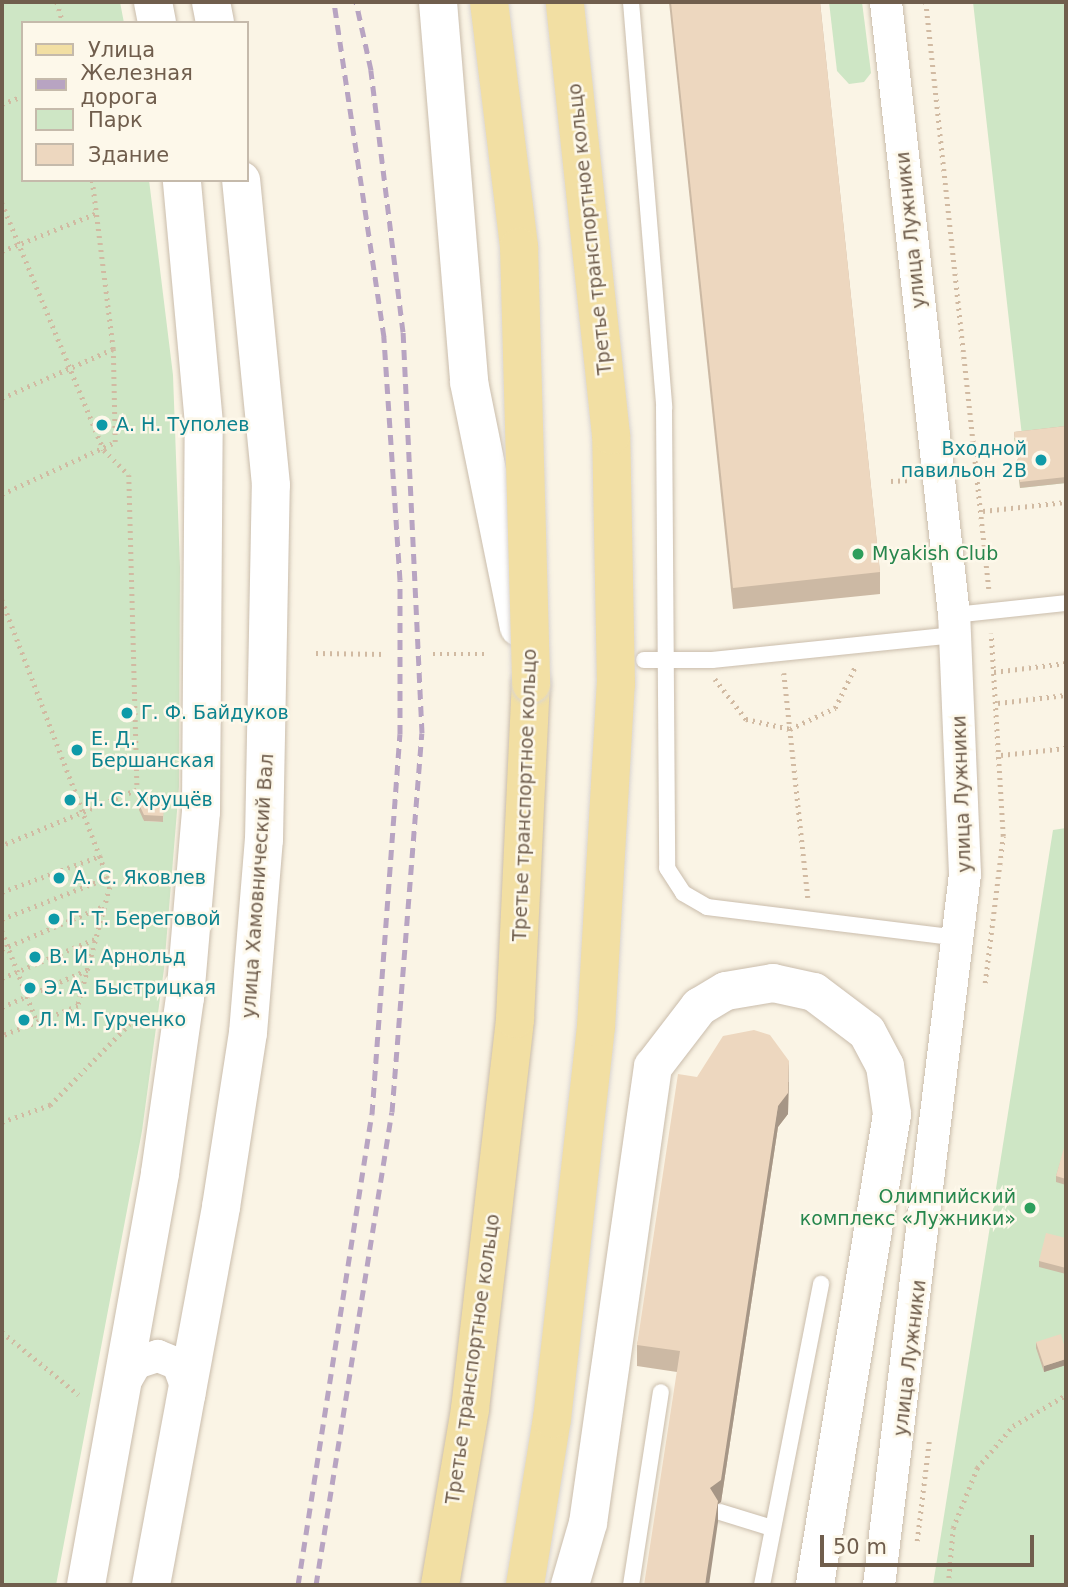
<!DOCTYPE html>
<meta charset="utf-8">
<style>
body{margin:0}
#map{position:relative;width:1068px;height:1587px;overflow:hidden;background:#faf4e5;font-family:"DejaVu Sans",sans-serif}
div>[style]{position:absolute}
.green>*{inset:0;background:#cee6c5}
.path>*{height:4.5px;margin-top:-2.25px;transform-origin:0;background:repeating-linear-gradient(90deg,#d1baa2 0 2px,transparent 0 7px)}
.roads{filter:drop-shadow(0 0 2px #cabdac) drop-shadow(0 0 2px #cabdac)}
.lane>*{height:16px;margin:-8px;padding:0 8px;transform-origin:8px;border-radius:8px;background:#fff}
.street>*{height:32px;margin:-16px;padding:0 16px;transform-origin:16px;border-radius:16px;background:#fff}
.secondary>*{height:38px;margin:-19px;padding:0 19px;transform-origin:19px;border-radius:19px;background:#fff}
.primary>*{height:38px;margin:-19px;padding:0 19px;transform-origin:19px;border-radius:19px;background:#f2dfa3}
.rail>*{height:5px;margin-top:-2.5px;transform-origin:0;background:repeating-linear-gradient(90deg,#b8a4c2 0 10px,transparent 0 17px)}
.bridges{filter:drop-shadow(0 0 2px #dad5d1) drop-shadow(0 0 2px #dad5d1)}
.primary-bridge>*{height:38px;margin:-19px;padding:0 19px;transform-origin:19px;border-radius:19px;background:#f2dfa3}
.wall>*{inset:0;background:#ccb9a4}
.shaded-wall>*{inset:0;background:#a69686}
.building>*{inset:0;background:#edd7bf}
.dots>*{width:19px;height:19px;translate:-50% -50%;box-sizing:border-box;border:4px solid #fdf8ea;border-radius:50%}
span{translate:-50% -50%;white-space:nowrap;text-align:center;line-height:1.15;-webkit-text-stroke:5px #fdf8ea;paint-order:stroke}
.street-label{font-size:19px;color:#705e4d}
.culture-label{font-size:19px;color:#0d838f}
.left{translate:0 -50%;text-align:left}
.right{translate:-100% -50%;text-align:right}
.leisure-label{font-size:19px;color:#27864d}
.frame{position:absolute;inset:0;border:4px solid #705e4d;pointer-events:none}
.legend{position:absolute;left:21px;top:21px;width:228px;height:161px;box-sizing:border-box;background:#fdf8ea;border:2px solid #c5baab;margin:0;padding:9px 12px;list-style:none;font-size:21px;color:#705e4d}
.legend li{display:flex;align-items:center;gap:14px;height:35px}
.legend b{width:35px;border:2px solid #c5baab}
.scale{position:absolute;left:820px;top:1535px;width:214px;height:32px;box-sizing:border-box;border:4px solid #705e4d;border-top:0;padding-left:9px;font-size:21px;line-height:24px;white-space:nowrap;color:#705e4d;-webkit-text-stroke:5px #fdf8ea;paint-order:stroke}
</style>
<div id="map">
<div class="green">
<i style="clip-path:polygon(evenodd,2px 2px,120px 2px,124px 23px,23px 23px,23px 180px,149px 180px,173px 375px,180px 567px,179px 787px,164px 969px,142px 1131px,56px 1585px,2px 1585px,2px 2px,164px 802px,163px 822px,144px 821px,141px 804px,164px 802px)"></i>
<i style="clip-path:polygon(829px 2px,862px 2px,871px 73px,864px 82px,849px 84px,837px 71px)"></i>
<i style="clip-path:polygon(973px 2px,1066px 2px,1066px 483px,1020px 488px,1014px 438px,1022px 436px)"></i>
<i style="clip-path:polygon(1066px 828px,1066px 1585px,933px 1585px,1053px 830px)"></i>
</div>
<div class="path">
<i style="left:57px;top:2px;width:22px;rotate:74deg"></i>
<i style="left:926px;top:2px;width:590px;rotate:83.87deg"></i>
<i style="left:2px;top:104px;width:22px;rotate:-21deg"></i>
<i style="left:2px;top:203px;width:267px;rotate:67.6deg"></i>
<i style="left:104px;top:450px;width:35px;rotate:45deg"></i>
<i style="left:129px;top:475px;width:315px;rotate:88.5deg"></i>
<i style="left:137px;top:790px;width:146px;rotate:157.5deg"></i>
<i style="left:2px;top:251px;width:102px;rotate:-21.8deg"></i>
<i style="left:2px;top:398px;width:121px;rotate:-23.8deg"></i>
<i style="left:968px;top:476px;width:27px;rotate:-2deg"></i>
<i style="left:891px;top:481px;width:20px;rotate:-3deg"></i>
<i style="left:2px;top:494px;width:124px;rotate:-24.7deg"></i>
<i style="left:115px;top:442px;width:93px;rotate:-91.2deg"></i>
<i style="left:113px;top:349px;width:170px;rotate:-97.1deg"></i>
<i style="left:983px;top:511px;width:83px;rotate:-6.2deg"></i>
<i style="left:2px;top:600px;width:274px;rotate:69.1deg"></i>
<i style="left:316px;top:653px;width:70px;rotate:0.8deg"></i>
<i style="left:433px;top:654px;width:53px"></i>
<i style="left:994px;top:672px;width:73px;rotate:-7.1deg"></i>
<i style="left:784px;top:673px;width:226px;rotate:83.9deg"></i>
<i style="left:715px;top:679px;width:51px;rotate:52.2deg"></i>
<i style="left:746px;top:719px;width:45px;rotate:12.8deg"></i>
<i style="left:790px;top:729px;width:50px;rotate:-25deg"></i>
<i style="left:835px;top:708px;width:46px;rotate:-64deg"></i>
<i style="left:998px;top:703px;width:68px;rotate:-6.7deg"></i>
<i style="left:1001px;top:755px;width:65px;rotate:-6.1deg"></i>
<i style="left:2px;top:892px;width:104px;rotate:-20.2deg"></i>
<i style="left:100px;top:856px;width:33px;rotate:72deg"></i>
<i style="left:110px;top:887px;width:123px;rotate:105.1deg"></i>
<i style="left:78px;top:1006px;width:82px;rotate:158.5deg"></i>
<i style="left:2px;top:919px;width:113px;rotate:-21.3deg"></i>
<i style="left:2px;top:931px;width:97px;rotate:69deg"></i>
<i style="left:2px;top:949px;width:111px;rotate:-22.9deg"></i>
<i style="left:2px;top:978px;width:101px;rotate:-22.8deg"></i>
<i style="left:985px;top:983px;width:148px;rotate:-83deg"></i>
<i style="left:1003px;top:836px;width:203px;rotate:-93.4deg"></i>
<i style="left:2px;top:1007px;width:93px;rotate:-23.5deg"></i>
<i style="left:2px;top:1122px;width:51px;rotate:-19.5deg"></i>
<i style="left:50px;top:1105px;width:132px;rotate:-45.6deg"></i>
<i style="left:2px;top:1332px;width:99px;rotate:39.3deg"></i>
<i style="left:917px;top:1541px;width:100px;rotate:-83.1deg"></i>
<i style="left:948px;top:1585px;width:57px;rotate:-85deg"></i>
<i style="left:953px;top:1528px;width:65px;rotate:-68.2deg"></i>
<i style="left:977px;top:1468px;width:55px;rotate:-49.4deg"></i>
<i style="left:1013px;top:1426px;width:61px;rotate:-30.3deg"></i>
</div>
<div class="roads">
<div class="lane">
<i style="left:631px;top:2px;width:406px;rotate:85.3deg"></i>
<i style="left:664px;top:407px;width:461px;rotate:89.6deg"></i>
<i style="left:667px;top:868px;width:30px;rotate:57deg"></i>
<i style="left:683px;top:893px;width:28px;rotate:30deg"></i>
<i style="left:707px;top:907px;width:255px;rotate:7deg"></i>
<i style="left:954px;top:615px;width:113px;rotate:-6.1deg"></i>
<i style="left:644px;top:660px;width:68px"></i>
<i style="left:712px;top:660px;width:244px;rotate:-5.9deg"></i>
<i style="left:720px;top:1512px;width:54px;rotate:17.1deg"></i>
<i style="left:631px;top:1585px;width:195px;rotate:-81.2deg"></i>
<i style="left:762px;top:1585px;width:307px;rotate:-78.9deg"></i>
</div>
<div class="street">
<i style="left:125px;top:1382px;width:22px;rotate:-60deg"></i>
<i style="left:136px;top:1363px;width:23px;rotate:-18deg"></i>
<i style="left:158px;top:1356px;width:22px;rotate:22deg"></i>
<i style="left:178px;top:1364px;width:33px;rotate:70deg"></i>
<i style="left:879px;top:1585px;width:716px;rotate:-83.1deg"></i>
<i style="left:965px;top:874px;width:259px;rotate:-92.4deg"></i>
<i style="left:954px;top:615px;width:617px;rotate:-96.33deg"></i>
</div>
<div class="secondary">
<i style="left:153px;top:2px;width:21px;rotate:79deg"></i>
<i style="left:211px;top:2px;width:21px;rotate:79deg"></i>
<i style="left:438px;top:2px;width:381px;rotate:85.3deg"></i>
<i style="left:469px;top:382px;width:250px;rotate:78.5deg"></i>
<i style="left:86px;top:1585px;width:419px;rotate:-79.8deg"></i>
<i style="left:160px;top:1173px;width:177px;rotate:-81.9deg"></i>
<i style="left:185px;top:998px;width:187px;rotate:-85.1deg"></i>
<i style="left:201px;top:812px;width:388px;rotate:-89.6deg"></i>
<i style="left:204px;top:424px;width:245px;rotate:-95.2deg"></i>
<i style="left:151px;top:1585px;width:384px;rotate:-79.5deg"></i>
<i style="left:221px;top:1207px;width:176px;rotate:-81.2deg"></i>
<i style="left:248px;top:1033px;width:194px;rotate:-85.3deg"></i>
<i style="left:264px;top:840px;width:355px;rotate:-88.9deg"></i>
<i style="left:271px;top:485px;width:306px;rotate:-95.6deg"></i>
<i style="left:570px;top:1585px;width:65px;rotate:-73.8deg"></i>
<i style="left:588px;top:1523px;width:461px;rotate:-81.9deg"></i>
<i style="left:653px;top:1067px;width:76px;rotate:-52.5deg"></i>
<i style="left:699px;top:1007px;width:31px;rotate:-31deg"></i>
<i style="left:726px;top:991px;width:48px;rotate:-9.7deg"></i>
<i style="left:773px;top:983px;width:42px;rotate:12.4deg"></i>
<i style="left:814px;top:992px;width:66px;rotate:37deg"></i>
<i style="left:867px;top:1032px;width:38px;rotate:62deg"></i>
<i style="left:885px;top:1066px;width:49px;rotate:81.7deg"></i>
<i style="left:892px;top:1114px;width:477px;rotate:99.3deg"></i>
</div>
<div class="primary">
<i style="left:440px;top:1585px;width:179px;rotate:-80.3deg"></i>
<i style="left:470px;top:1409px;width:393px;rotate:-83.4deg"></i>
<i style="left:515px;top:1019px;width:335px;rotate:-87.3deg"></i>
</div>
</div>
<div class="rail">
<i style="left:298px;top:1585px;width:477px;rotate:-81.1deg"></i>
<i style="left:372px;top:1114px;width:381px;rotate:-85.8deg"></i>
<i style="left:400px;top:734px;width:154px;rotate:-90deg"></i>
<i style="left:400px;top:580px;width:244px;rotate:-93.8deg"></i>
<i style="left:384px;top:337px;width:339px;rotate:-98.5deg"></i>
<i style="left:316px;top:1585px;width:479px;rotate:-80.9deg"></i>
<i style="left:392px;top:1112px;width:380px;rotate:-85.5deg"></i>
<i style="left:422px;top:733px;width:401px;rotate:-92.7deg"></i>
<i style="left:403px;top:332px;width:264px;rotate:-97deg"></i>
<i style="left:371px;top:70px;width:70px;rotate:-102.4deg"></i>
</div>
<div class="bridges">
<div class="primary-bridge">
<i style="left:489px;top:2px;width:247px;rotate:83deg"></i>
<i style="left:519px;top:247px;width:437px;rotate:88.4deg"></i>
<i style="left:525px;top:1585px;width:168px;rotate:-80.8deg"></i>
<i style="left:552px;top:1419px;width:394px;rotate:-83.6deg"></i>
<i style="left:596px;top:1027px;width:343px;rotate:-86.7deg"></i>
<i style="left:616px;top:685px;width:250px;rotate:-91.1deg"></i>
<i style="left:611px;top:435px;width:435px;rotate:-96.1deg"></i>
</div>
</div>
<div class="wall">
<i style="clip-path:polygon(669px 2px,820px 2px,880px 572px,880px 594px,733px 609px)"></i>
<i style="clip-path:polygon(1066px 426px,1066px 483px,1020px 488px,1014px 432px)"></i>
<i style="clip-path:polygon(164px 796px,163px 822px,144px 821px,139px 810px,139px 804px)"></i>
<i style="clip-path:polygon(697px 1077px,789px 1082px,788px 1114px,778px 1127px,721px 1502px,718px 1504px,718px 1522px,677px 1372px,637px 1366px,637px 1345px)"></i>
<i style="clip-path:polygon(1066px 1144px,1066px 1185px,1056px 1182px,1056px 1176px)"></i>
<i style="clip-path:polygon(1066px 1238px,1066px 1274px,1039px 1267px,1039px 1261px)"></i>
<i style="clip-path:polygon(1036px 1342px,1066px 1352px,1066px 1365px,1044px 1372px,1036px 1348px)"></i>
</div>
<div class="shaded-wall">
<i style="clip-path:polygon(789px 1061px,788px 1114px,778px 1127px,721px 1502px,718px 1504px,718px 1522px,709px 1585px,705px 1585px,710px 1488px,778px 1106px)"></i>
<i style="clip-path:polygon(1066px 1359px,1066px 1365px,1044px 1372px,1044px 1366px)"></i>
</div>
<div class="building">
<i style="clip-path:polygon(671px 2px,820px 2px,880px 572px,733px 588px)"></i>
<i style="clip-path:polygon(1066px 426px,1066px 477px,1020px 482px,1014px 432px)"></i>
<i style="clip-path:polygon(1066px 771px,1066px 792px,1064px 772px)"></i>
<i style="clip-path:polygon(145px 794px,164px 796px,163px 816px,144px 815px,139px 804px)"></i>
<i style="clip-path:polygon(754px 1030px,770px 1035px,789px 1061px,788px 1093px,778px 1106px,721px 1480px,710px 1488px,718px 1501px,705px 1585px,644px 1585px,680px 1351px,637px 1345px,678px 1074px,697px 1077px,723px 1036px)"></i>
<i style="clip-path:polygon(1065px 1144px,1066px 1144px,1066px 1179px,1056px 1176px)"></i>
<i style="clip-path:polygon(1046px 1233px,1066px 1238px,1066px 1268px,1039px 1261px)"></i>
<i style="clip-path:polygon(1061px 1334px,1066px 1352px,1066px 1359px,1044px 1366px,1036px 1342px)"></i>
</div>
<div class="dots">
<i style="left:102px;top:425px;background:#0f9aa8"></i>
<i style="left:1041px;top:460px;background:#0f9aa8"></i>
<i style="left:858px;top:554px;background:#2e9e5b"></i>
<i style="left:127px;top:713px;background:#0f9aa8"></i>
<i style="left:77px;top:750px;background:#0f9aa8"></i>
<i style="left:70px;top:800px;background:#0f9aa8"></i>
<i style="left:59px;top:878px;background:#0f9aa8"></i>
<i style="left:54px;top:919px;background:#0f9aa8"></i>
<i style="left:35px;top:957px;background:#0f9aa8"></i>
<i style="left:30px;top:988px;background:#0f9aa8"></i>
<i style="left:24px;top:1020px;background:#0f9aa8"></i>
<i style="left:1030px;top:1208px;background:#2e9e5b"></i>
</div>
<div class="street-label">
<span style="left:590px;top:229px;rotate:-96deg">Третье транспортное кольцо</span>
<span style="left:911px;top:230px;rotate:-96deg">улица Лужники</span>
<span style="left:962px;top:794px;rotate:-92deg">улица Лужники</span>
<span style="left:525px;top:795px;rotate:-88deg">Третье транспортное кольцо</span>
<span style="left:258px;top:886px;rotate:-86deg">улица Хамовнический Вал</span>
<span style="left:910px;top:1358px;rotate:-83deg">улица Лужники</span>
<span style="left:473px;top:1359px;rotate:-82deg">Третье транспортное кольцо</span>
</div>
<div class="culture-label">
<span class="left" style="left:116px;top:425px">А. Н. Туполев</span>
<span class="right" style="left:1027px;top:460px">Входной<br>павильон 2B</span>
<span class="left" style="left:141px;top:713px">Г. Ф. Байдуков</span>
<span class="left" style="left:91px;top:750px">Е. Д.<br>Бершанская</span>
<span class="left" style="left:84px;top:800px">Н. С. Хрущёв</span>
<span class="left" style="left:73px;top:878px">А. С. Яковлев</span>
<span class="left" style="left:68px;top:919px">Г. Т. Береговой</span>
<span class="left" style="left:49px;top:957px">В. И. Арнольд</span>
<span class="left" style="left:44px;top:988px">Э. А. Быстрицкая</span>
<span class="left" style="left:38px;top:1020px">Л. М. Гурченко</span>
</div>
<div class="leisure-label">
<span class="left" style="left:872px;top:554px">Myakish Club</span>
<span class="right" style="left:1016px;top:1208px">Олимпийский<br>комплекс «Лужники»</span>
</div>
<div class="frame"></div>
<ul class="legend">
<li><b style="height:9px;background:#f2dfa3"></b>Улица</li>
<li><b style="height:9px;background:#b8a4c2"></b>Железная дорога</li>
<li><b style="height:19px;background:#cee6c5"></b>Парк</li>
<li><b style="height:19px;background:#edd7bf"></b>Здание</li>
</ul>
<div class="scale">50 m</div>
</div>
